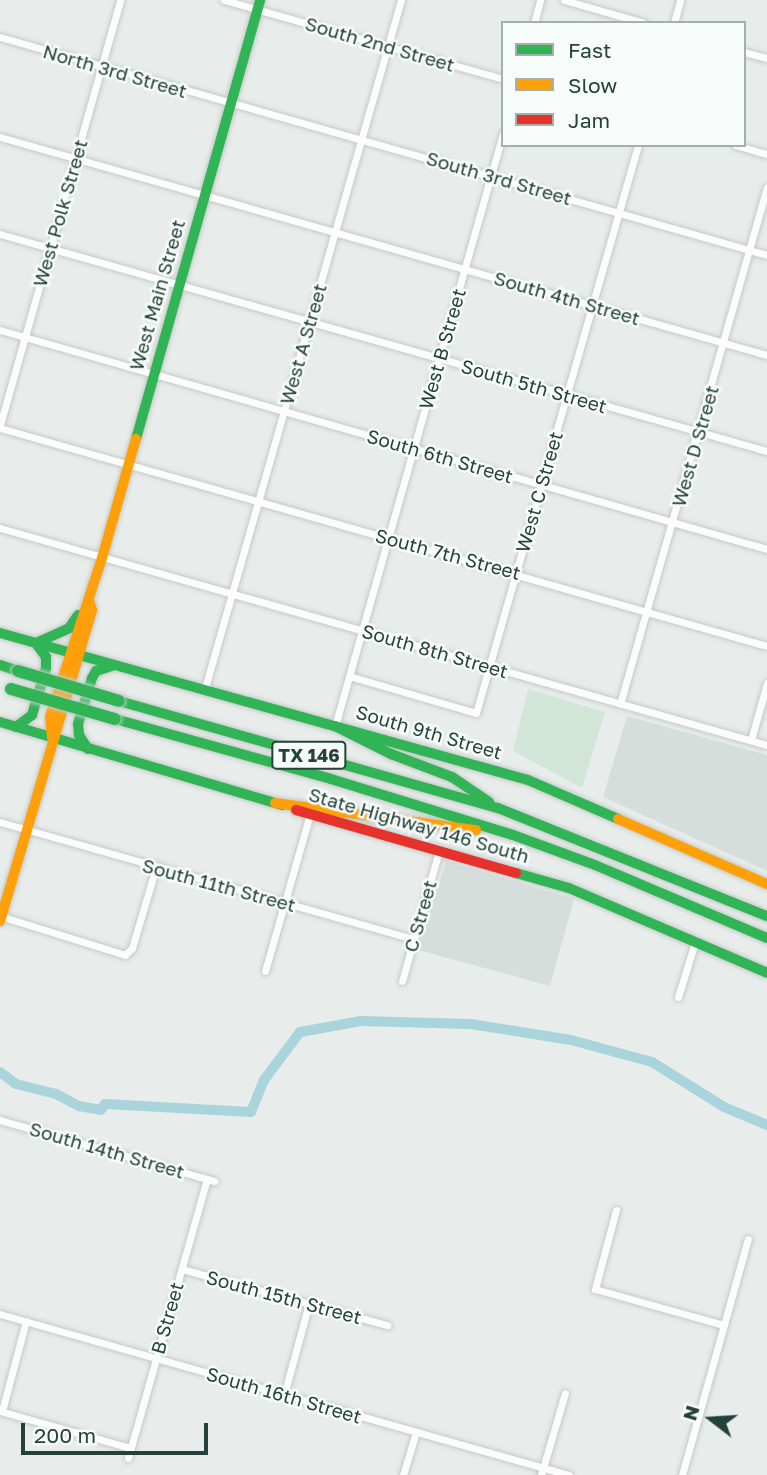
<!DOCTYPE html>
<style>
body{margin:0}
#map{position:relative;width:767px;height:1475px;overflow:hidden;background:#e8edeb;font-family:"Golos Text",sans-serif}
div>[style]{position:absolute}
.built>*{inset:0;background:#d6dedb}
.green>*{inset:0;background:#d1e6d8}
.river>*{height:10px;margin:-5px;padding:0 5px;transform-origin:5px;border-radius:5px;background:#a9d4db}
.roads{filter:drop-shadow(0 0 2px #c5cac8) drop-shadow(0 0 2px #c5cac8)}
.street>*{height:7px;margin:-3.5px;padding:0 3.5px;transform-origin:3.5px;border-radius:3.5px;background:#fcfcfc}
.fast>*{height:10px;margin:-5px;padding:0 5px;transform-origin:5px;border-radius:5px;background:#30b455}
.slow>*{height:10px;margin:-5px;padding:0 5px;transform-origin:5px;border-radius:5px;background:#ff9f0a}
.jam>*{height:10px;margin:-5px;padding:0 5px;transform-origin:5px;border-radius:5px;background:#e5322d}
.bridges{filter:drop-shadow(0 0 2px #c3ccc9) drop-shadow(0 0 2px #c3ccc9)}
.fast-bridge>*{height:12px;margin:-6px;padding:0 6px;transform-origin:6px;border-radius:6px;background:#30b455}
span{translate:-50% -50%;white-space:nowrap;text-align:center;line-height:1.15;-webkit-text-stroke:5px #f7fbf9;paint-order:stroke}
.shield-label span{padding:2px 5px;background:#f7fbf9;border:2px solid;border-radius:5px;-webkit-text-stroke-width:0}
.shield-label{font-size:18px;color:#24423a;font-weight:700}
.street-label{font-size:19px;color:#24423a}
.legend{position:absolute;left:501px;top:21px;width:245px;height:126px;box-sizing:border-box;background:#f7fbf9;border:2px solid #a3b1ad;margin:0;padding:9px 12px;list-style:none;font-size:21px;color:#24423a}
.legend li{display:flex;align-items:center;gap:14px;height:35px}
.legend b{width:35px;border:2px solid #a3b1ad}
.north{position:absolute;left:676px;top:1384px;width:70px;height:70px;-webkit-text-stroke:5px #f7fbf9;paint-order:stroke;rotate:287deg;font-size:19px;font-weight:700;line-height:28px;text-align:center;color:#24423a}
.north::after{content:'';display:block;margin:auto;width:24px;height:32px;background:#24423a;clip-path:polygon(50% 0,100% 100%,50% 72%,0 100%)}
.scale{position:absolute;left:21px;top:1423px;width:187px;height:32px;box-sizing:border-box;border:4px solid #24423a;border-top:0;padding-left:9px;font-size:21px;line-height:24px;white-space:nowrap;color:#24423a;-webkit-text-stroke:5px #f7fbf9;paint-order:stroke}
</style>
<div id="map">
<div class="built">
<i style="clip-path:polygon(627px 716px,767px 755px,767px 871px,603px 797px)"></i>
<i style="clip-path:polygon(446px 861px,574px 899px,550px 986px,418px 950px)"></i>
</div>
<div class="green">
<i style="clip-path:polygon(528px 689px,605px 712px,582px 788px,513px 751px)"></i>
</div>
<div class="river">
<i style="left:0;top:1072px;width:20px;rotate:37deg"></i>
<i style="left:16px;top:1084px;width:41px;rotate:14deg"></i>
<i style="left:56px;top:1094px;width:26px;rotate:28deg"></i>
<i style="left:79px;top:1106px;width:22px;rotate:10deg"></i>
<i style="left:101px;top:1110px;width:7px;rotate:-56deg"></i>
<i style="left:105px;top:1104px;width:146px;rotate:3.1deg"></i>
<i style="left:251px;top:1112px;width:35px;rotate:-68deg"></i>
<i style="left:264px;top:1080px;width:60px;rotate:-53.1deg"></i>
<i style="left:300px;top:1032px;width:62px;rotate:-10.2deg"></i>
<i style="left:361px;top:1021px;width:110px;rotate:1.6deg"></i>
<i style="left:471px;top:1024px;width:101px;rotate:9.1deg"></i>
<i style="left:571px;top:1040px;width:84px;rotate:15.2deg"></i>
<i style="left:652px;top:1062px;width:85px;rotate:32deg"></i>
<i style="left:724px;top:1107px;width:47px;rotate:22.7deg"></i>
</div>
<div class="roads">
<div class="street">
<i style="left:224px;top:0;width:290px;rotate:15.8deg"></i>
<i style="left:564px;top:0;width:83px;rotate:16deg"></i>
<i style="left:534px;top:23px;width:24px;rotate:-75deg"></i>
<i style="left:674px;top:23px;width:24px;rotate:-75deg"></i>
<i style="left:0;top:37px;width:797px;rotate:15.87deg"></i>
<i style="left:744px;top:52px;width:24px;rotate:15deg"></i>
<i style="left:0;top:137px;width:797px;rotate:15.87deg"></i>
<i style="left:735px;top:145px;width:33px;rotate:16deg"></i>
<i style="left:0;top:234px;width:797px;rotate:15.8deg"></i>
<i style="left:0;top:330px;width:798px;rotate:15.94deg"></i>
<i style="left:0;top:425px;width:442px;rotate:-74.2deg"></i>
<i style="left:0;top:428px;width:797px;rotate:15.87deg"></i>
<i style="left:0;top:528px;width:797px;rotate:15.8deg"></i>
<i style="left:349px;top:676px;width:132px;rotate:16.2deg"></i>
<i style="left:476px;top:713px;width:591px;rotate:-74.08deg"></i>
<i style="left:205px;top:688px;width:715px;rotate:-74.1deg"></i>
<i style="left:620px;top:704px;width:537px;rotate:-74.13deg"></i>
<i style="left:335px;top:726px;width:616px;rotate:-74.18deg"></i>
<i style="left:751px;top:740px;width:59px;rotate:-74.3deg"></i>
<i style="left:0;top:822px;width:429px;rotate:15.8deg"></i>
<i style="left:0;top:916px;width:131px;rotate:17.3deg"></i>
<i style="left:125px;top:955px;width:10px;rotate:-45deg"></i>
<i style="left:132px;top:948px;width:84px;rotate:-73.5deg"></i>
<i style="left:265px;top:971px;width:163px;rotate:-74deg"></i>
<i style="left:402px;top:981px;width:135px;rotate:-74.1deg"></i>
<i style="left:678px;top:997px;width:58px;rotate:-72.8deg"></i>
<i style="left:0;top:1120px;width:223px;rotate:15.9deg"></i>
<i style="left:616px;top:1210px;width:82px;rotate:104.9deg"></i>
<i style="left:595px;top:1289px;width:134px;rotate:15.6deg"></i>
<i style="left:182px;top:1269px;width:213px;rotate:15.3deg"></i>
<i style="left:0;top:1314px;width:591px;rotate:15.8deg"></i>
<i style="left:284px;top:1395px;width:95px;rotate:-74.8deg"></i>
<i style="left:0;top:1411px;width:136px;rotate:15.8deg"></i>
<i style="left:2px;top:1411px;width:93px;rotate:-75.1deg"></i>
<i style="left:128px;top:1458px;width:290px;rotate:-74.2deg"></i>
<i style="left:403px;top:1475px;width:45px;rotate:-73.2deg"></i>
<i style="left:541px;top:1475px;width:85px;rotate:-73.7deg"></i>
<i style="left:682px;top:1475px;width:245px;rotate:-74.4deg"></i>
</div>
<div class="fast">
<i style="left:136px;top:439px;width:456px;rotate:-74.2deg"></i>
<i style="left:0;top:633px;width:548px;rotate:15.56deg"></i>
<i style="left:528px;top:780px;width:98px;rotate:23.4deg"></i>
<i style="left:0;top:665px;width:19px;rotate:18deg"></i>
<i style="left:119px;top:701px;width:394px;rotate:15.8deg"></i>
<i style="left:498px;top:808px;width:290px;rotate:21.9deg"></i>
<i style="left:115px;top:719px;width:224px;rotate:15.5deg"></i>
<i style="left:331px;top:779px;width:190px;rotate:17.1deg"></i>
<i style="left:513px;top:835px;width:87px;rotate:20.1deg"></i>
<i style="left:595px;top:865px;width:187px;rotate:23deg"></i>
<i style="left:0;top:722px;width:294px;rotate:16.4deg"></i>
<i style="left:335px;top:726px;width:63px;rotate:26.6deg"></i>
<i style="left:391px;top:754px;width:65px;rotate:20.7deg"></i>
<i style="left:452px;top:777px;width:45px;rotate:34deg"></i>
<i style="left:16px;top:727px;width:20px;rotate:-37deg"></i>
<i style="left:32px;top:715px;width:49px;rotate:-73.4deg"></i>
<i style="left:46px;top:668px;width:11px;rotate:-90deg"></i>
<i style="left:46px;top:657px;width:17px;rotate:-126deg"></i>
<i style="left:36px;top:643px;width:36px;rotate:-24deg"></i>
<i style="left:69px;top:628px;width:16px;rotate:-55deg"></i>
<i style="left:88px;top:749px;width:17px;rotate:-123deg"></i>
<i style="left:79px;top:735px;width:11px;rotate:-95deg"></i>
<i style="left:78px;top:724px;width:48px;rotate:-73.1deg"></i>
<i style="left:92px;top:678px;width:8px;rotate:-60deg"></i>
<i style="left:96px;top:671px;width:19px;rotate:-18deg"></i>
<i style="left:516px;top:873px;width:55px;rotate:15.8deg"></i>
<i style="left:569px;top:888px;width:215px;rotate:23.2deg"></i>
</div>
<div class="slow">
<i style="left:52px;top:738px;width:21px;rotate:-95deg"></i>
<i style="left:50px;top:717px;width:167px;rotate:-71.9deg"></i>
<i style="left:102px;top:558px;width:124px;rotate:-74.1deg"></i>
<i style="left:275px;top:803px;width:203px;rotate:7.7deg"></i>
<i style="left:618px;top:819px;width:163px;rotate:23.6deg"></i>
<i style="left:0;top:921px;width:324px;rotate:-73.5deg"></i>
<i style="left:92px;top:610px;width:10px;rotate:-107deg"></i>
</div>
<div class="jam">
<i style="left:296px;top:810px;width:229px;rotate:16deg"></i>
</div>
</div>
<div class="bridges">
<div class="fast-bridge">
<i style="left:18px;top:671px;width:105px;rotate:16.5deg"></i>
<i style="left:11px;top:689px;width:108px;rotate:16.1deg"></i>
</div>
</div>
<div class="shield-label">
<span style="left:309px;top:755px">TX 146</span>
</div>
<div class="street-label">
<span style="left:380px;top:44px;rotate:16deg">South 2nd Street</span>
<span style="left:115px;top:71px;rotate:16deg">North 3rd Street</span>
<span style="left:499px;top:178px;rotate:16deg">South 3rd Street</span>
<span style="left:60px;top:213px;rotate:-74deg">West Polk Street</span>
<span style="left:157px;top:295px;rotate:-74deg">West Main Street</span>
<span style="left:567px;top:298px;rotate:16deg">South 4th Street</span>
<span style="left:303px;top:344px;rotate:-74deg">West A Street</span>
<span style="left:442px;top:349px;rotate:-74deg">West B Street</span>
<span style="left:534px;top:386px;rotate:16deg">South 5th Street</span>
<span style="left:695px;top:446px;rotate:-74deg">West D Street</span>
<span style="left:440px;top:456px;rotate:16deg">South 6th Street</span>
<span style="left:539px;top:492px;rotate:-74deg">West C Street</span>
<span style="left:448px;top:554px;rotate:15deg">South 7th Street</span>
<span style="left:435px;top:651px;rotate:16deg">South 8th Street</span>
<span style="left:429px;top:732px;rotate:16deg">South 9th Street</span>
<span style="left:419px;top:825px;rotate:16deg">State Highway 146 South</span>
<span style="left:219px;top:885px;rotate:15deg">South 11th Street</span>
<span style="left:420px;top:916px;rotate:-74deg">C Street</span>
<span style="left:107px;top:1150px;rotate:16deg">South 14th Street</span>
<span style="left:284px;top:1297px;rotate:15deg">South 15th Street</span>
<span style="left:167px;top:1318px;rotate:-74deg">B Street</span>
<span style="left:284px;top:1395px;rotate:16deg">South 16th Street</span>
</div>
<ul class="legend">
<li><b style="height:9px;background:#30b455"></b>Fast</li>
<li><b style="height:9px;background:#ff9f0a"></b>Slow</li>
<li><b style="height:9px;background:#e5322d"></b>Jam</li>
</ul>
<div class="north">N</div>
<div class="scale">200 m</div>
</div>
